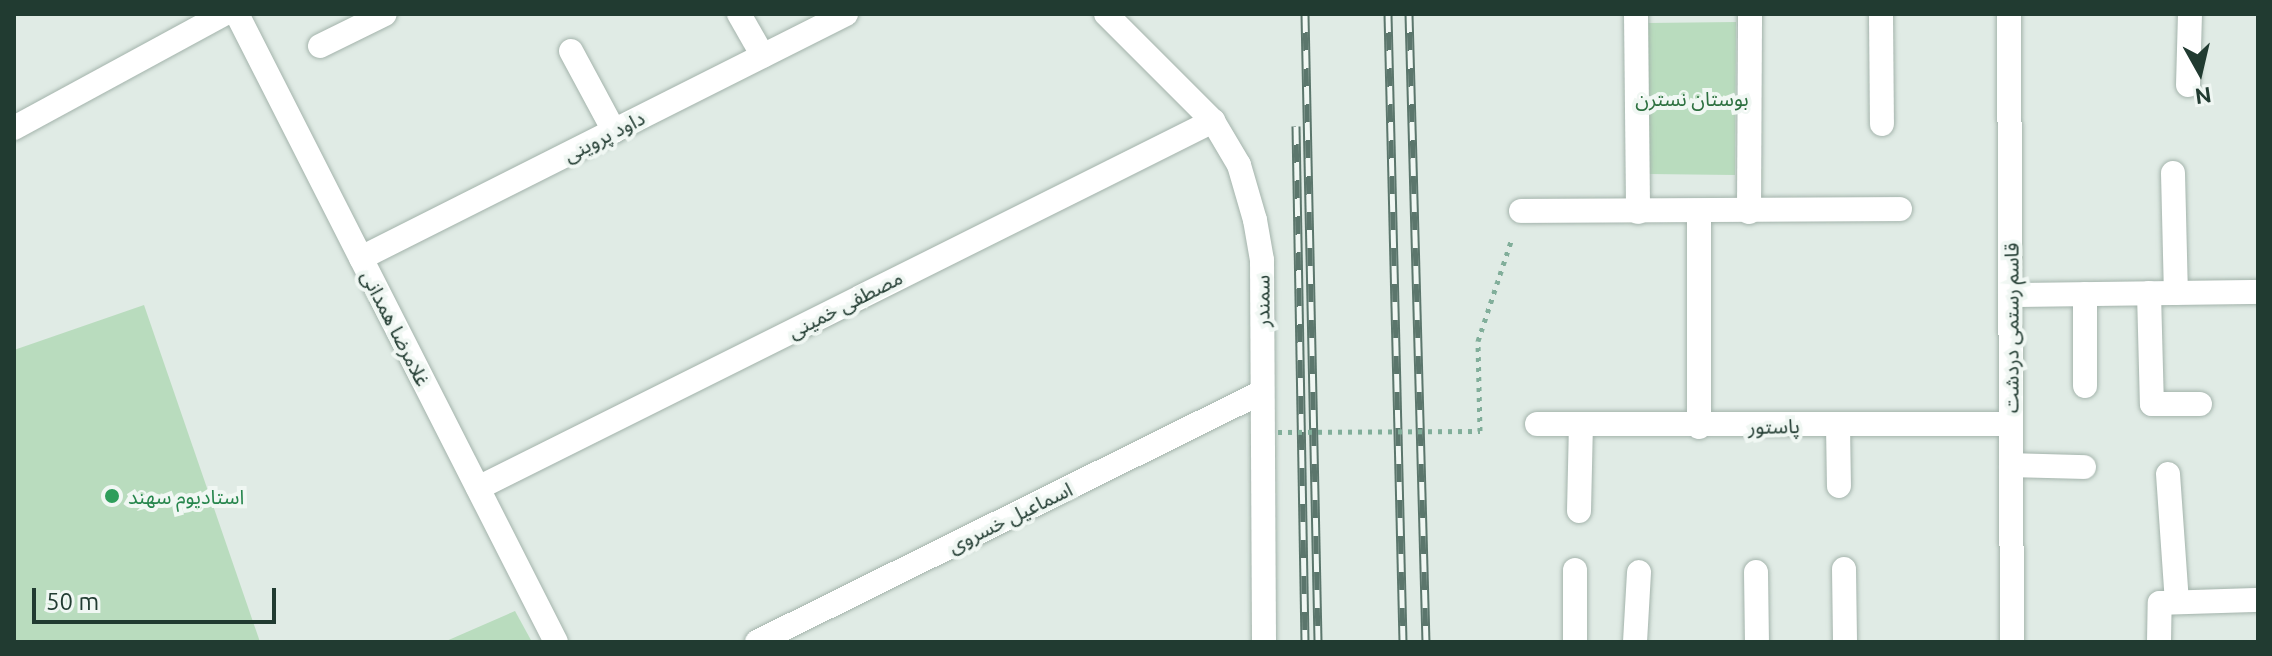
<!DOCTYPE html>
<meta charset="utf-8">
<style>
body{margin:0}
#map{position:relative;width:2272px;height:656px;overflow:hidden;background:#e0ebe5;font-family:Ubuntu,"Noto Sans Arabic",sans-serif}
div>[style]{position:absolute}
.green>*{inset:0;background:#b9dcbe}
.path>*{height:5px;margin-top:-2.5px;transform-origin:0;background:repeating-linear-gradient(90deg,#81ae9a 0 4px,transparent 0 10px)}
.roads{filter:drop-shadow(0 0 2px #a3b3ab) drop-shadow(0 0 2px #a3b3ab)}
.minor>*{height:24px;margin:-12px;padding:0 12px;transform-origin:12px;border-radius:12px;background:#fff}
.rail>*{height:9px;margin-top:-4.5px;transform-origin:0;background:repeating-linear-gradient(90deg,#f0f7f3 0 18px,#5b766c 0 36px);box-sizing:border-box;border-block:2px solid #5b766c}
.path-bridge>*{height:5px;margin-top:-2.5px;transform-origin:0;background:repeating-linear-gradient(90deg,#81ae9a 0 4px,transparent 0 10px)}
.dots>*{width:22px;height:22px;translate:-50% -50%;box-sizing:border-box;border:4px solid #f0f7f3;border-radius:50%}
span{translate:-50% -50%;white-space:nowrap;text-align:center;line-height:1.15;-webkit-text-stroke:8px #f0f7f3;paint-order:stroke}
.park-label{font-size:20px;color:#2c703f}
.street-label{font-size:20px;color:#213b31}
.leisure-label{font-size:20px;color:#27864d}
.left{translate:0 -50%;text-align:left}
.frame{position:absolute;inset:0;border:16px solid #213b31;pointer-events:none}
.north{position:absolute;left:2160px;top:32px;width:80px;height:80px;-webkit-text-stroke:6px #f0f7f3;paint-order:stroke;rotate:172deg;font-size:22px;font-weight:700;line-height:32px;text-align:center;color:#213b31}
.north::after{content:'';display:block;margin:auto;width:28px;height:36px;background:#213b31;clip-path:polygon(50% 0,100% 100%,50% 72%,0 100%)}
.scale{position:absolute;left:32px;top:588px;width:244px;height:36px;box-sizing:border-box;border:4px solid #213b31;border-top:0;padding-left:10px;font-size:24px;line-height:28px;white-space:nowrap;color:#213b31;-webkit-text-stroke:6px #f0f7f3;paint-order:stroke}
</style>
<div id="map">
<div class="green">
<i style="clip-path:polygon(1736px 22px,1735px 175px,1649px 174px,1647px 23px)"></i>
<i style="clip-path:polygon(144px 305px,260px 642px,14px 642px,14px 350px)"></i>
<i style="clip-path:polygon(515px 611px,532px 642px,444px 642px)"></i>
</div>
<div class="path">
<i style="left:1480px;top:431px;width:90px;rotate:-91.3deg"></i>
<i style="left:1478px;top:341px;width:108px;rotate:-71.7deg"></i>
</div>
<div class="roads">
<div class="minor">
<i style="left:237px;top:14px;width:704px;rotate:63.07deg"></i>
<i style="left:739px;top:14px;width:48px;rotate:60.3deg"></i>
<i style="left:1106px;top:14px;width:151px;rotate:45deg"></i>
<i style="left:1213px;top:121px;width:51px;rotate:59.4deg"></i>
<i style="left:1239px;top:165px;width:57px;rotate:73.8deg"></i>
<i style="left:1255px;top:220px;width:41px;rotate:80.1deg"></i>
<i style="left:1262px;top:260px;width:382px;rotate:89.7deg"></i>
<i style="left:1636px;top:14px;width:198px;rotate:89.4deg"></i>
<i style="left:1881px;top:14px;width:110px;rotate:89.5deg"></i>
<i style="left:2009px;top:14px;width:628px;rotate:89.73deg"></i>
<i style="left:320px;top:46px;width:72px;rotate:-26.2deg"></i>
<i style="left:571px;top:51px;width:91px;rotate:61.7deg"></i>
<i style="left:2188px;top:85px;width:71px;rotate:-88.4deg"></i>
<i style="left:14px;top:128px;width:239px;rotate:-28.5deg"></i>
<i style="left:2173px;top:173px;width:120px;rotate:88.6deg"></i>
<i style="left:1521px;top:211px;width:379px;rotate:-0.3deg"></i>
<i style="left:1749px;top:212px;width:198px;rotate:-89.7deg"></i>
<i style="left:361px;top:258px;width:543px;rotate:-26.71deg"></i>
<i style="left:2149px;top:293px;width:111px;rotate:88.5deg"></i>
<i style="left:2152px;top:404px;width:48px"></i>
<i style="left:2010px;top:295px;width:248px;rotate:-0.7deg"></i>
<i style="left:2085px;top:386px;width:92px;rotate:-90deg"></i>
<i style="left:1537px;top:424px;width:474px"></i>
<i style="left:1838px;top:425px;width:61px;rotate:89.1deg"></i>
<i style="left:1699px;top:427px;width:216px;rotate:-90deg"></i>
<i style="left:2011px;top:465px;width:73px;rotate:1.6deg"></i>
<i style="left:2168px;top:474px;width:128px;rotate:86deg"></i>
<i style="left:478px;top:488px;width:822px;rotate:-26.53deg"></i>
<i style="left:1579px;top:511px;width:86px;rotate:-88.7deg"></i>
<i style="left:1844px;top:569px;width:73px;rotate:89.2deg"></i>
<i style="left:1756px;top:572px;width:70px;rotate:89.2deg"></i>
<i style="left:757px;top:642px;width:563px;rotate:-26.34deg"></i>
<i style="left:1575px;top:642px;width:72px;rotate:-90deg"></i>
<i style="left:1635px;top:642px;width:70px;rotate:-86.7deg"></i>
<i style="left:2159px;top:642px;width:39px;rotate:-89deg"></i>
<i style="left:2160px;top:603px;width:98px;rotate:-1.8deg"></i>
</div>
</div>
<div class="rail">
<i style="left:1305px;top:14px;width:628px;rotate:88.81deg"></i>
<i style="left:1388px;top:14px;width:628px;rotate:88.63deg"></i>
<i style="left:1409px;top:14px;width:628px;rotate:88.45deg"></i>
<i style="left:1296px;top:126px;width:516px;rotate:89deg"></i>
</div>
<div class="path-bridge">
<i style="left:1278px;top:432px;width:202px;rotate:-0.3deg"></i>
</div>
<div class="dots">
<i style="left:112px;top:496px;background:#2e9e5b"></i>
</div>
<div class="park-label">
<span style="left:1692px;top:98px">بوستان نسترن</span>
</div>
<div class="street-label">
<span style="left:604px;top:136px;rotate:-27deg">داود پروینی</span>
<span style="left:1262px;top:301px;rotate:-90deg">سمندر</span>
<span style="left:845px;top:304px;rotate:-27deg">مصطفی خمینی</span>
<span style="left:396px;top:328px;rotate:63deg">غلامرضا همدانی</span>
<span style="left:2011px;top:328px;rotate:-90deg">قاسم رستمی دردشت</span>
<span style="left:1774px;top:426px;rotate:-1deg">پاستور</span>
<span style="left:1010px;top:517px;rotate:-26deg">اسماعیل خسروی</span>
</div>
<div class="leisure-label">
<span class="left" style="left:128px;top:496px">استادیوم سهند</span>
</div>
<div class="frame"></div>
<div class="north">N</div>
<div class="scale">50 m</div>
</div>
